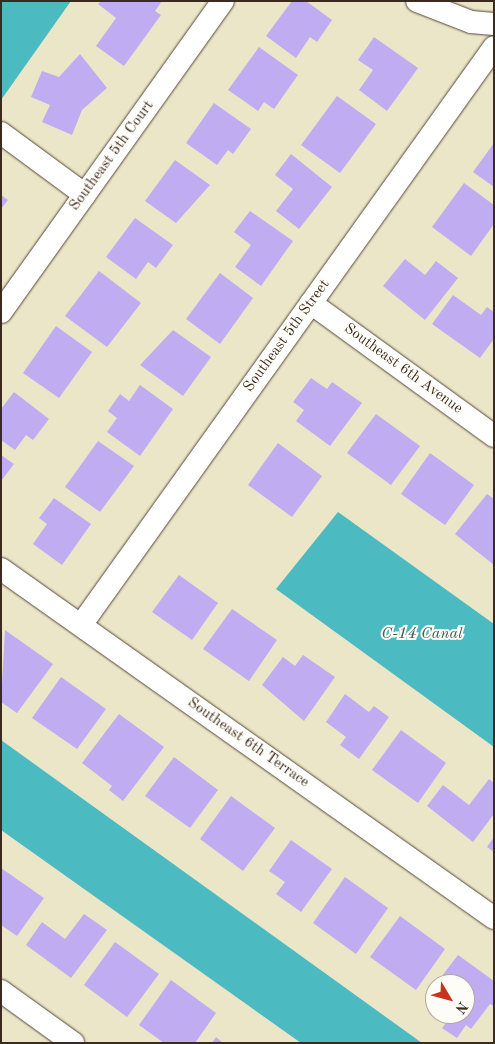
<!DOCTYPE html>
<style>
body{margin:0}
#map{position:relative;width:495px;height:1044px;overflow:hidden;background:#ece6c9;font-family:"Old Standard TT",serif}
div>[style]{position:absolute}
.water>*{inset:0;background:#4bbac1}
.building>*{inset:0;background:#bfacf1}
.roads{filter:drop-shadow(0 0 1px #564638) drop-shadow(0 0 1px #564638)}
.street>*{height:22px;margin:-11px;padding:0 11px;transform-origin:11px;border-radius:11px;background:#fff}
span{translate:-50% -50%;white-space:nowrap;text-align:center;line-height:1.15;-webkit-text-stroke:4px #fdfcf7;paint-order:stroke}
.street-label{font-size:15px;color:#3b2a1e}
.water-label{font-size:16px;color:#415c57;font-style:italic}
.frame{position:absolute;inset:0;border:2px solid #3b2a1e;pointer-events:none}
.north{position:absolute;left:425px;top:974px;width:50px;height:50px;box-sizing:border-box;background:#fdfcf7;border:1px solid #afa8a0;border-radius:50%;rotate:127deg;font-size:14px;font-weight:700;line-height:20px;text-align:center;color:#3b2a1e}
.north::after{content:'';display:block;margin:auto;width:18px;height:22px;background:#c8321e;clip-path:polygon(50% 0,100% 100%,50% 72%,0 100%)}
</style>
<div id="map">
<div class="water">
<i style="clip-path:polygon(1px 1px,71px 1px,1px 100px)"></i>
<i style="clip-path:polygon(338px 512px,494px 624px,494px 747px,276px 589px)"></i>
<i style="clip-path:polygon(1px 740px,422px 1043px,301px 1043px,1px 830px)"></i>
</div>
<div class="building">
<i style="clip-path:polygon(101px 1px,162px 1px,155px 11px,161px 15px,124px 66px,96px 46px,116px 18px,98px 4px)"></i>
<i style="clip-path:polygon(292px 1px,306px 1px,332px 20px,317px 42px,310px 37px,296px 58px,266px 36px)"></i>
<i style="clip-path:polygon(374px 37px,418px 68px,387px 111px,359px 90px,373px 70px,358px 60px)"></i>
<i style="clip-path:polygon(259px 47px,298px 75px,274px 109px,264px 102px,258px 111px,228px 90px)"></i>
<i style="clip-path:polygon(80px 54px,107px 88px,82px 110px,72px 135px,42px 122px,50px 105px,31px 97px,42px 71px,59px 77px)"></i>
<i style="clip-path:polygon(337px 96px,376px 124px,340px 173px,301px 145px)"></i>
<i style="clip-path:polygon(214px 103px,251px 129px,233px 154px,228px 150px,217px 165px,186px 143px)"></i>
<i style="clip-path:polygon(494px 143px,494px 187px,473px 172px)"></i>
<i style="clip-path:polygon(291px 154px,332px 187px,299px 229px,276px 211px,293px 189px,275px 175px)"></i>
<i style="clip-path:polygon(175px 160px,210px 185px,176px 223px,145px 201px)"></i>
<i style="clip-path:polygon(464px 183px,494px 205px,494px 224px,471px 256px,432px 227px)"></i>
<i style="clip-path:polygon(1px 195px,8px 200px,1px 209px)"></i>
<i style="clip-path:polygon(250px 211px,293px 241px,261px 286px,235px 267px,251px 245px,234px 232px)"></i>
<i style="clip-path:polygon(135px 218px,173px 245px,156px 268px,148px 262px,136px 279px,106px 257px)"></i>
<i style="clip-path:polygon(405px 259px,425px 275px,436px 261px,458px 278px,425px 320px,383px 286px)"></i>
<i style="clip-path:polygon(99px 271px,141px 303px,107px 347px,65px 316px)"></i>
<i style="clip-path:polygon(220px 273px,253px 298px,220px 344px,186px 319px)"></i>
<i style="clip-path:polygon(453px 295px,481px 315px,487px 307px,494px 312px,494px 339px,480px 358px,432px 324px)"></i>
<i style="clip-path:polygon(56px 326px,92px 352px,59px 398px,23px 373px)"></i>
<i style="clip-path:polygon(173px 330px,211px 357px,183px 396px,140px 365px)"></i>
<i style="clip-path:polygon(311px 378px,327px 389px,332px 382px,362px 403px,330px 446px,296px 421px,304px 410px,293px 402px)"></i>
<i style="clip-path:polygon(140px 385px,173px 409px,140px 456px,107px 432px,117px 418px,108px 411px,120px 394px,129px 401px)"></i>
<i style="clip-path:polygon(14px 392px,49px 419px,33px 440px,26px 435px,15px 450px,1px 440px,1px 409px)"></i>
<i style="clip-path:polygon(376px 414px,420px 446px,391px 485px,347px 453px)"></i>
<i style="clip-path:polygon(98px 441px,134px 466px,100px 512px,65px 487px)"></i>
<i style="clip-path:polygon(278px 443px,322px 476px,292px 517px,248px 485px)"></i>
<i style="clip-path:polygon(430px 453px,474px 485px,445px 525px,401px 494px)"></i>
<i style="clip-path:polygon(1px 455px,14px 464px,1px 481px)"></i>
<i style="clip-path:polygon(487px 494px,494px 499px,494px 565px,455px 534px)"></i>
<i style="clip-path:polygon(54px 498px,91px 524px,62px 565px,33px 544px,47px 524px,39px 518px)"></i>
<i style="clip-path:polygon(179px 575px,218px 603px,192px 640px,152px 612px)"></i>
<i style="clip-path:polygon(232px 609px,277px 640px,249px 681px,203px 649px)"></i>
<i style="clip-path:polygon(5px 630px,53px 664px,17px 713px,1px 702px)"></i>
<i style="clip-path:polygon(303px 655px,335px 677px,304px 721px,262px 685px,283px 657px,295px 666px)"></i>
<i style="clip-path:polygon(61px 677px,106px 709px,77px 749px,32px 718px)"></i>
<i style="clip-path:polygon(345px 694px,369px 712px,374px 706px,389px 717px,359px 759px,340px 745px,346px 737px,326px 722px)"></i>
<i style="clip-path:polygon(119px 714px,164px 747px,123px 801px,109px 790px,112px 786px,82px 763px)"></i>
<i style="clip-path:polygon(401px 730px,446px 763px,418px 803px,372px 770px)"></i>
<i style="clip-path:polygon(174px 757px,218px 790px,190px 828px,145px 796px)"></i>
<i style="clip-path:polygon(489px 779px,494px 783px,494px 814px,473px 842px,427px 806px,443px 785px,469px 805px)"></i>
<i style="clip-path:polygon(231px 796px,275px 828px,243px 871px,200px 839px)"></i>
<i style="clip-path:polygon(494px 837px,494px 852px,487px 847px)"></i>
<i style="clip-path:polygon(291px 840px,332px 869px,301px 912px,276px 894px,285px 882px,269px 871px)"></i>
<i style="clip-path:polygon(1px 868px,44px 898px,17px 936px,1px 925px)"></i>
<i style="clip-path:polygon(345px 877px,388px 908px,356px 954px,313px 923px)"></i>
<i style="clip-path:polygon(84px 914px,107px 930px,71px 978px,26px 945px,42px 922px,65px 939px)"></i>
<i style="clip-path:polygon(400px 916px,445px 949px,416px 990px,370px 957px)"></i>
<i style="clip-path:polygon(115px 942px,159px 974px,127px 1017px,84px 985px)"></i>
<i style="clip-path:polygon(458px 955px,494px 981px,494px 1006px,490px 1004px,471px 1029px,466px 1025px,457px 1038px,442px 1028px,453px 1014px,465px 1014px,465px 984px,436px 984px)"></i>
<i style="clip-path:polygon(171px 980px,216px 1013px,195px 1043px,164px 1043px,139px 1025px)"></i>
<i style="clip-path:polygon(435px 986px,435px 998px,429px 994px)"></i>
<i style="clip-path:polygon(216px 1037px,223px 1043px,212px 1043px)"></i>
</div>
<div class="roads">
<div class="street">
<i style="left:417px;top:1px;width:58px;rotate:21.3deg"></i>
<i style="left:471px;top:22px;width:23px;rotate:5deg"></i>
<i style="left:1px;top:133px;width:104px;rotate:36.4deg"></i>
<i style="left:311px;top:303px;width:226px;rotate:36deg"></i>
<i style="left:1px;top:312px;width:382px;rotate:-54.5deg"></i>
<i style="left:1px;top:569px;width:604px;rotate:35.3deg"></i>
<i style="left:81px;top:625px;width:710px;rotate:-54.45deg"></i>
<i style="left:1px;top:991px;width:89px;rotate:35.8deg"></i>
</div>
</div>
<div class="street-label">
<span style="left:112px;top:156px;rotate:-54deg">Southeast 5th Court</span>
<span style="left:287px;top:336px;rotate:-54deg">Southeast 5th Street</span>
<span style="left:403px;top:369px;rotate:36deg">Southeast 6th Avenue</span>
<span style="left:248px;top:743px;rotate:35deg">Southeast 6th Terrace</span>
</div>
<div class="water-label">
<span style="left:422px;top:634px">C-14 Canal</span>
</div>
<div class="frame"></div>
<div class="north">N</div>
</div>
